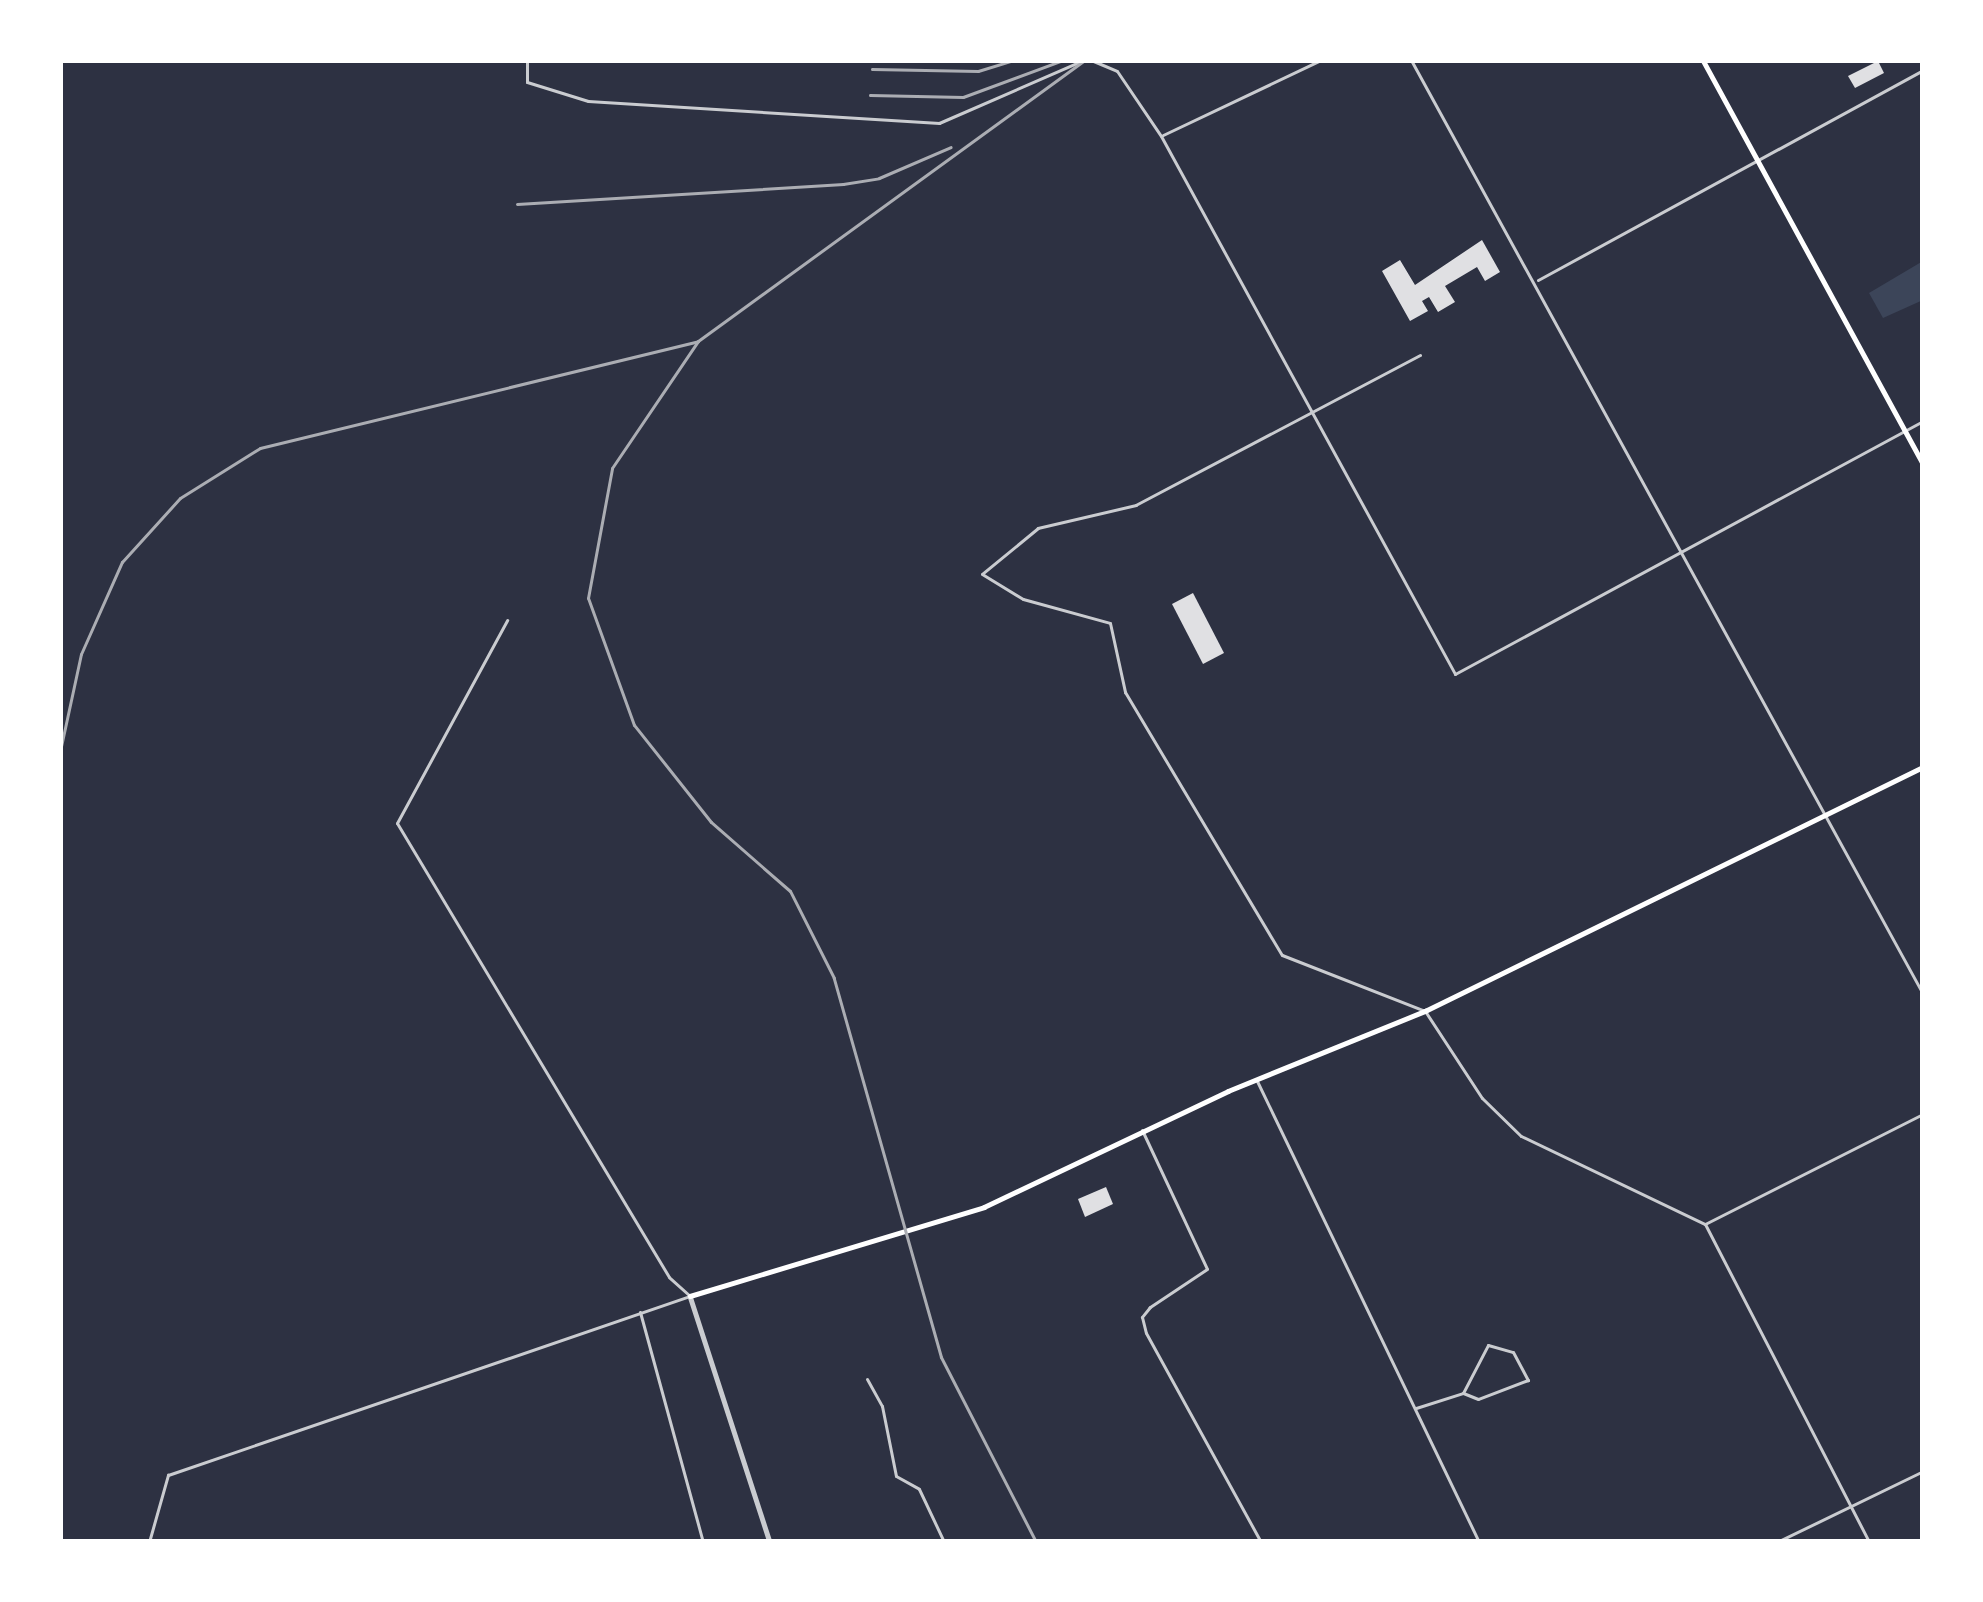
<!DOCTYPE html>
<style>
body{margin:0}
#map{position:relative;width:1983px;height:1602px;overflow:hidden;background:#2d3142;font-family:Arial,sans-serif}
div>[style]{position:absolute}
.green>*{inset:0;background:#3c4559}
.building>*{inset:0;background:#e0e0e3}
.minor>*{height:3px;margin:-1.5px;padding:0 1.5px;transform-origin:1.5px;border-radius:1.5px;background:#caccd0}
.tertiary>*{height:4.5px;margin:-2.25px;padding:0 2.25px;transform-origin:2.25px;border-radius:2.25px;background:#caccd0}
.secondary>*{height:4.5px;margin:-2.25px;padding:0 2.25px;transform-origin:2.25px;border-radius:2.25px;background:#fff}
.rail>*{height:3px;margin:-1.5px;padding:0 1.5px;transform-origin:1.5px;border-radius:1.5px;background:#abadb3}
span{translate:-50% -50%;white-space:nowrap;text-align:center;line-height:1.15;-webkit-text-stroke:10px #fff;paint-order:stroke}
.frame{position:absolute;inset:0;border:63px solid #fff;pointer-events:none}
</style>
<div id="map">
<div class="green">
<i style="clip-path:polygon(1923px 261px,1923px 300px,1883px 318px,1869px 293px)"></i>
</div>
<div class="building">
<i style="clip-path:polygon(1878px 61px,1884px 73px,1855px 88px,1848px 76px)"></i>
<i style="clip-path:polygon(1482px 240px,1500px 272px,1485px 281px,1477px 267px,1445px 286px,1455px 302px,1438px 312px,1429px 297px,1422px 301px,1428px 311px,1410px 321px,1382px 271px,1400px 260px,1415px 285px)"></i>
<i style="clip-path:polygon(1193px 593px,1224px 653px,1203px 664px,1172px 604px)"></i>
<i style="clip-path:polygon(1106px 1187px,1113px 1204px,1085px 1217px,1078px 1199px)"></i>
</div>
<div class="minor">
<i style="left:527px;top:60px;width:22px;rotate:90deg"></i>
<i style="left:527px;top:82px;width:64px;rotate:17.3deg"></i>
<i style="left:588px;top:101px;width:352px;rotate:3.6deg"></i>
<i style="left:939px;top:123px;width:158px;rotate:-23.5deg"></i>
<i style="left:1091px;top:60px;width:28px;rotate:23deg"></i>
<i style="left:1117px;top:71px;width:78px;rotate:55.9deg"></i>
<i style="left:1161px;top:136px;width:613px;rotate:61.34deg"></i>
<i style="left:1455px;top:674px;width:532px;rotate:-28.4deg"></i>
<i style="left:1411px;top:60px;width:1065px;rotate:61.27deg"></i>
<i style="left:1163px;top:135px;width:175px;rotate:-25.4deg"></i>
<i style="left:1538px;top:280px;width:439px;rotate:-28.6deg"></i>
<i style="left:1420px;top:355px;width:321px;rotate:152.2deg"></i>
<i style="left:1136px;top:505px;width:101px;rotate:166.8deg"></i>
<i style="left:1038px;top:528px;width:72px;rotate:140.6deg"></i>
<i style="left:982px;top:574px;width:48px;rotate:31.4deg"></i>
<i style="left:1023px;top:599px;width:90px;rotate:15.4deg"></i>
<i style="left:1110px;top:623px;width:71px;rotate:77.7deg"></i>
<i style="left:1125px;top:692px;width:306px;rotate:59.2deg"></i>
<i style="left:1282px;top:955px;width:154px;rotate:21.4deg"></i>
<i style="left:1425px;top:1011px;width:104px;rotate:56.8deg"></i>
<i style="left:1482px;top:1098px;width:54px;rotate:44.3deg"></i>
<i style="left:1521px;top:1136px;width:204px;rotate:25.6deg"></i>
<i style="left:1705px;top:1224px;width:358px;rotate:62.7deg"></i>
<i style="left:1257px;top:1081px;width:512px;rotate:64.29deg"></i>
<i style="left:1142px;top:1130px;width:153px;rotate:64.9deg"></i>
<i style="left:1207px;top:1269px;width:69px;rotate:146.3deg"></i>
<i style="left:1150px;top:1307px;width:13px;rotate:129deg"></i>
<i style="left:1142px;top:1317px;width:16px;rotate:76deg"></i>
<i style="left:1146px;top:1333px;width:239px;rotate:61.2deg"></i>
<i style="left:1705px;top:1224px;width:244px;rotate:-26.8deg"></i>
<i style="left:640px;top:1312px;width:238px;rotate:74.7deg"></i>
<i style="left:867px;top:1379px;width:31px;rotate:61deg"></i>
<i style="left:882px;top:1406px;width:71px;rotate:78.7deg"></i>
<i style="left:896px;top:1476px;width:26px;rotate:29deg"></i>
<i style="left:919px;top:1489px;width:59px;rotate:64.7deg"></i>
<i style="left:1416px;top:1408px;width:49px;rotate:-17.7deg"></i>
<i style="left:1463px;top:1393px;width:54px;rotate:-62.5deg"></i>
<i style="left:1488px;top:1345px;width:26px;rotate:16deg"></i>
<i style="left:1513px;top:1352px;width:32px;rotate:62deg"></i>
<i style="left:1528px;top:1380px;width:53px;rotate:159.2deg"></i>
<i style="left:1478px;top:1399px;width:16px;rotate:-158deg"></i>
<i style="left:149px;top:1542px;width:70px;rotate:-74.2deg"></i>
<i style="left:168px;top:1475px;width:552px;rotate:-18.93deg"></i>
<i style="left:690px;top:1296px;width:28px;rotate:-138deg"></i>
<i style="left:669px;top:1277px;width:529px;rotate:-120.93deg"></i>
<i style="left:397px;top:823px;width:231px;rotate:-61.5deg"></i>
<i style="left:1777px;top:1542px;width:162px;rotate:-25.9deg"></i>
</div>
<div class="tertiary">
<i style="left:690px;top:1296px;width:259px;rotate:72deg"></i>
</div>
<div class="secondary">
<i style="left:1703px;top:60px;width:459px;rotate:61.4deg"></i>
<i style="left:690px;top:1296px;width:307px;rotate:-16.8deg"></i>
<i style="left:984px;top:1207px;width:270px;rotate:-25.4deg"></i>
<i style="left:1228px;top:1091px;width:213px;rotate:-22.1deg"></i>
<i style="left:1425px;top:1011px;width:555px;rotate:-26.1deg"></i>
</div>
<div class="rail">
<i style="left:872px;top:69px;width:106px;rotate:1.1deg"></i>
<i style="left:978px;top:71px;width:37px;rotate:-17deg"></i>
<i style="left:870px;top:95px;width:93px;rotate:1.2deg"></i>
<i style="left:963px;top:97px;width:107px;rotate:-20.3deg"></i>
<i style="left:517px;top:204px;width:327px;rotate:-3.5deg"></i>
<i style="left:843px;top:184px;width:36px;rotate:-9deg"></i>
<i style="left:879px;top:178px;width:78px;rotate:-23.3deg"></i>
<i style="left:60px;top:751px;width:99px;rotate:-77.8deg"></i>
<i style="left:81px;top:654px;width:101px;rotate:-66deg"></i>
<i style="left:122px;top:562px;width:86px;rotate:-47.8deg"></i>
<i style="left:180px;top:498px;width:94px;rotate:-32deg"></i>
<i style="left:260px;top:448px;width:451px;rotate:-13.7deg"></i>
<i style="left:1036px;top:1542px;width:208px;rotate:-117.2deg"></i>
<i style="left:941px;top:1357px;width:394px;rotate:-105.8deg"></i>
<i style="left:834px;top:978px;width:97px;rotate:-116.8deg"></i>
<i style="left:790px;top:891px;width:105px;rotate:-138.9deg"></i>
<i style="left:711px;top:822px;width:124px;rotate:-128.4deg"></i>
<i style="left:634px;top:725px;width:135px;rotate:-109.9deg"></i>
<i style="left:588px;top:598px;width:132px;rotate:-79.5deg"></i>
<i style="left:612px;top:468px;width:153px;rotate:-55.9deg"></i>
<i style="left:698px;top:341px;width:478px;rotate:-36deg"></i>
</div>
<div class="frame"></div>
</div>
